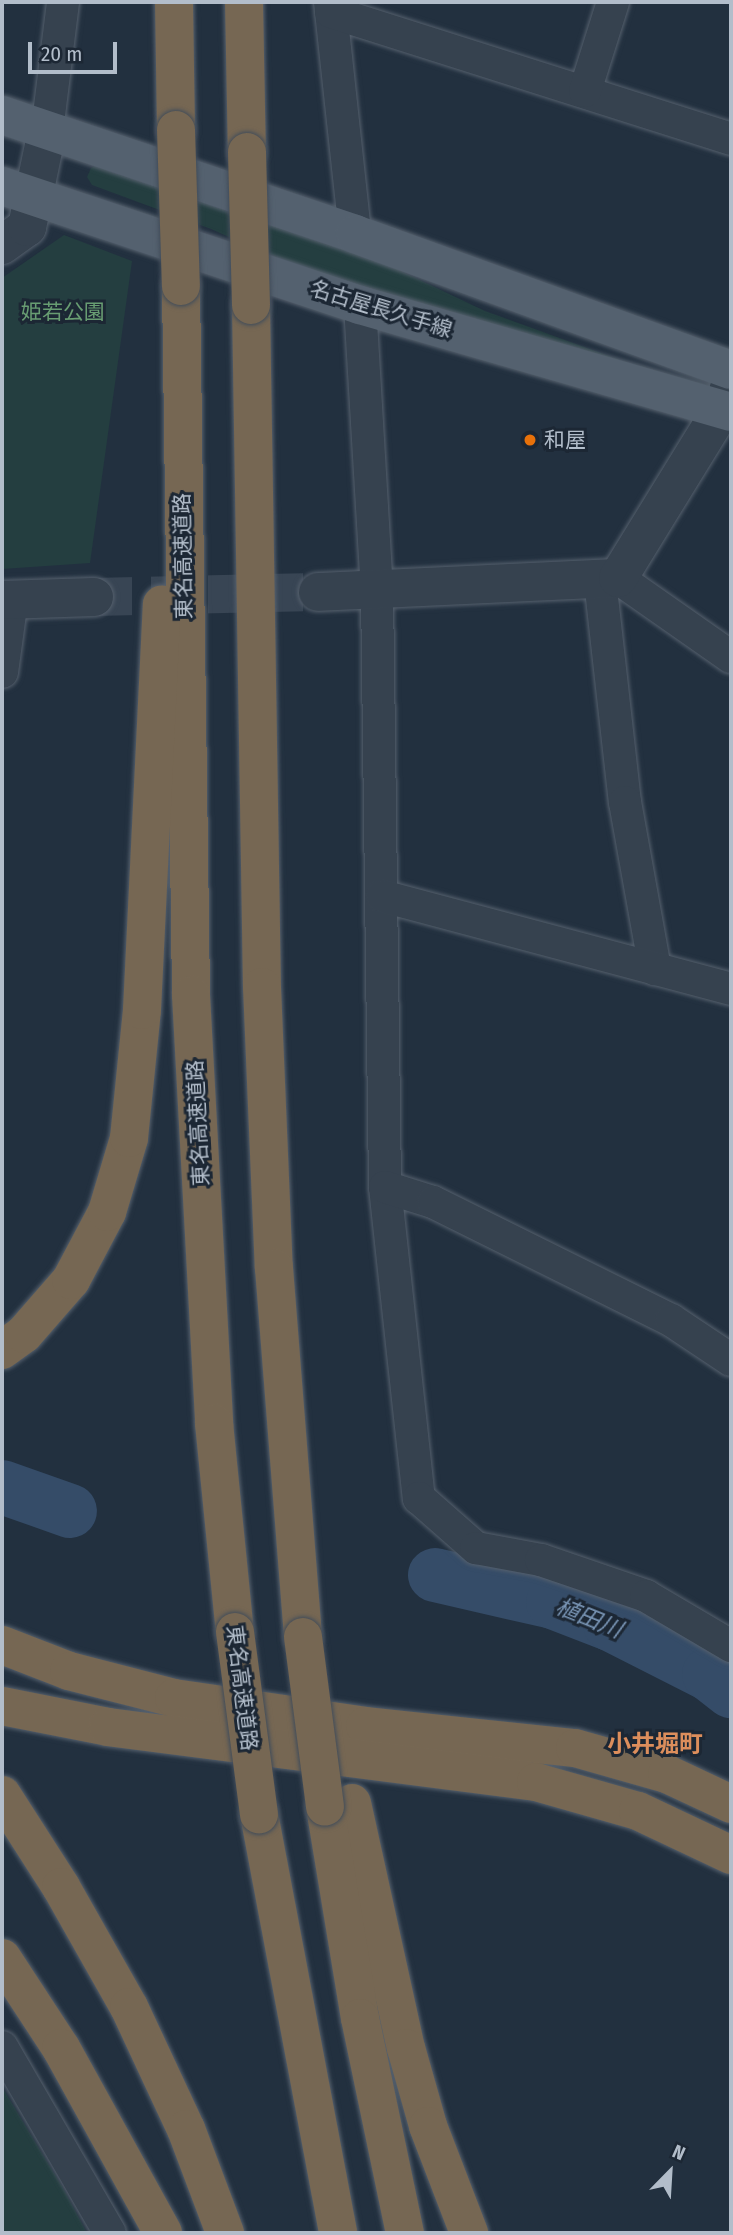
<!DOCTYPE html>
<meta charset="utf-8">
<style>
body{margin:0}
#map{position:relative;width:733px;height:2235px;overflow:hidden;background:#22303f;font-family:"Fira Sans Condensed","Noto Sans JP",sans-serif}
div>[style]{position:absolute}
.green>*{inset:0;background:#243e40}
.river>*{height:54px;margin:-27px;padding:0 27px;transform-origin:27px;border-radius:27px;background:#354c68}
.tertiary-tunnel>*{height:38px;margin-top:-19px;transform-origin:0;background:repeating-linear-gradient(90deg,#384554 0 38px,transparent 0 57px)}
.roads{filter:drop-shadow(0 0 2px #55606d) drop-shadow(0 0 2px #55606d)}
.minor>*{height:32px;margin:-16px;padding:0 16px;transform-origin:16px;border-radius:16px;background:#36424f}
.tertiary>*{height:38px;margin:-19px;padding:0 19px;transform-origin:19px;border-radius:19px;background:#36424f}
.primary>*{height:38px;margin:-19px;padding:0 19px;transform-origin:19px;border-radius:19px;background:#54616f}
.motorway>*{height:38px;margin:-19px;padding:0 19px;transform-origin:19px;border-radius:19px;background:#766753}
.bridges{filter:drop-shadow(0 0 2px #424d5a) drop-shadow(0 0 2px #424d5a)}
.motorway-bridge>*{height:38px;margin:-19px;padding:0 19px;transform-origin:19px;border-radius:19px;background:#766753}
.dots>*{width:19px;height:19px;translate:-50% -50%;box-sizing:border-box;border:4px solid #1c2734;border-radius:50%}
span{translate:-50% -50%;white-space:nowrap;text-align:center;line-height:1.15;-webkit-text-stroke:6px #1c2734;paint-order:stroke}
.street-label{font-size:21px;color:#b2bdca}
.park-label{font-size:21px;color:#689d72}
.poi-label{font-size:21px;color:#b2bdca}
.left{translate:0 -50%;text-align:left}
.water-label{font-size:23px;color:#7894b4;font-style:italic}
.quarter-label{font-size:24px;color:#dc8e5c;font-weight:700}
.frame{position:absolute;inset:0;border:4px solid #b2bdca;pointer-events:none}
.north{position:absolute;left:635px;top:2137px;width:70px;height:70px;-webkit-text-stroke:5px #1c2734;paint-order:stroke;rotate:24deg;font-size:19px;font-weight:700;line-height:28px;text-align:center;color:#b2bdca}
.north::after{content:'';display:block;margin:auto;width:24px;height:32px;background:#b2bdca;clip-path:polygon(50% 0,100% 100%,50% 72%,0 100%)}
.scale{position:absolute;left:28px;top:42px;width:89px;height:32px;box-sizing:border-box;border:4px solid #b2bdca;border-top:0;padding-left:9px;font-size:21px;line-height:24px;white-space:nowrap;color:#b2bdca;-webkit-text-stroke:5px #1c2734;paint-order:stroke}
</style>
<div id="map">
<div class="green">
<i style="clip-path:polygon(99px 164px,365px 254px,485px 311px,664px 376px,342px 288px,211px 229px,92px 185px,87px 177px,91px 168px)"></i>
<i style="clip-path:polygon(64px 235px,132px 261px,90px 563px,2px 569px,2px 278px)"></i>
<i style="clip-path:polygon(2px 2087px,63px 2188px,87px 2233px,2px 2233px)"></i>
</div>
<div class="river">
<i style="left:2px;top:1487px;width:72px;rotate:19.4deg"></i>
<i style="left:435px;top:1575px;width:121px;rotate:12.9deg"></i>
<i style="left:553px;top:1602px;width:61px;rotate:21.1deg"></i>
<i style="left:610px;top:1624px;width:111px;rotate:26.8deg"></i>
<i style="left:709px;top:1674px;width:28px;rotate:38deg"></i>
</div>
<div class="tertiary-tunnel">
<i style="left:94px;top:597px;width:224px;rotate:-1.3deg"></i>
</div>
<div class="roads">
<div class="minor">
<i style="left:330px;top:2px;width:233px;rotate:83.8deg"></i>
<i style="left:331px;top:12px;width:420px;rotate:17.6deg"></i>
<i style="left:585px;top:91px;width:93px;rotate:-72.5deg"></i>
<i style="left:47px;top:131px;width:130px;rotate:-82.9deg"></i>
<i style="left:360px;top:305px;width:287px;rotate:86.6deg"></i>
<i style="left:377px;top:591px;width:596px;rotate:89.23deg"></i>
<i style="left:385px;top:1187px;width:313px;rotate:83.8deg"></i>
<i style="left:419px;top:1498px;width:76px;rotate:41.3deg"></i>
<i style="left:476px;top:1548px;width:66px;rotate:10.5deg"></i>
<i style="left:541px;top:1560px;width:111px;rotate:18.9deg"></i>
<i style="left:646px;top:1596px;width:99px;rotate:30.5deg"></i>
<i style="left:618px;top:578px;width:138px;rotate:35deg"></i>
<i style="left:600px;top:580px;width:223px;rotate:83.6deg"></i>
<i style="left:625px;top:802px;width:170px;rotate:79.8deg"></i>
<i style="left:2px;top:672px;width:74px;rotate:-82.2deg"></i>
<i style="left:382px;top:896px;width:361px;rotate:14.9deg"></i>
<i style="left:385px;top:1187px;width:50px;rotate:17.4deg"></i>
<i style="left:433px;top:1202px;width:266px;rotate:26.4deg"></i>
<i style="left:671px;top:1320px;width:72px;rotate:33.7deg"></i>
<i style="left:2px;top:2047px;width:215px;rotate:59.9deg"></i>
</div>
<div class="tertiary">
<i style="left:2px;top:245px;width:31px;rotate:-36deg"></i>
<i style="left:27px;top:227px;width:98px;rotate:-78.2deg"></i>
<i style="left:318px;top:592px;width:300px;rotate:-2.7deg"></i>
<i style="left:618px;top:578px;width:198px;rotate:-58.4deg"></i>
<i style="left:722px;top:409px;width:28px;rotate:-71deg"></i>
<i style="left:2px;top:600px;width:92px;rotate:-1.9deg"></i>
</div>
<div class="primary">
<i style="left:2px;top:115px;width:373px;rotate:18.6deg"></i>
<i style="left:355px;top:234px;width:400px;rotate:19.9deg"></i>
<i style="left:2px;top:186px;width:377px;rotate:18.4deg"></i>
<i style="left:360px;top:305px;width:386px;rotate:16.1deg"></i>
</div>
<div class="motorway">
<i style="left:174px;top:2px;width:128px;rotate:89.1deg"></i>
<i style="left:244px;top:2px;width:150px;rotate:88.9deg"></i>
<i style="left:181px;top:286px;width:709px;rotate:89.19deg"></i>
<i style="left:191px;top:995px;width:429px;rotate:86.9deg"></i>
<i style="left:214px;top:1423px;width:210px;rotate:84.3deg"></i>
<i style="left:251px;top:305px;width:682px;rotate:89.08deg"></i>
<i style="left:262px;top:987px;width:281px;rotate:87.6deg"></i>
<i style="left:274px;top:1268px;width:370px;rotate:85.5deg"></i>
<i style="left:2px;top:1350px;width:27px;rotate:-36deg"></i>
<i style="left:24px;top:1334px;width:72px;rotate:-49deg"></i>
<i style="left:71px;top:1280px;width:77px;rotate:-62.1deg"></i>
<i style="left:107px;top:1212px;width:77px;rotate:-73.4deg"></i>
<i style="left:129px;top:1138px;width:129px;rotate:-84.2deg"></i>
<i style="left:142px;top:1010px;width:406px;rotate:-87.2deg"></i>
<i style="left:2px;top:1645px;width:72px;rotate:21.2deg"></i>
<i style="left:69px;top:1671px;width:108px;rotate:14.4deg"></i>
<i style="left:174px;top:1698px;width:193px;rotate:8.3deg"></i>
<i style="left:365px;top:1726px;width:211px;rotate:6deg"></i>
<i style="left:575px;top:1748px;width:96px;rotate:15.8deg"></i>
<i style="left:667px;top:1774px;width:71px;rotate:25.1deg"></i>
<i style="left:2px;top:1706px;width:108px;rotate:11.2deg"></i>
<i style="left:108px;top:1727px;width:432px;rotate:7.3deg"></i>
<i style="left:536px;top:1782px;width:106px;rotate:15.9deg"></i>
<i style="left:638px;top:1811px;width:103px;rotate:25.3deg"></i>
<i style="left:2px;top:1795px;width:109px;rotate:57.3deg"></i>
<i style="left:61px;top:1887px;width:138px;rotate:60.5deg"></i>
<i style="left:129px;top:2007px;width:135px;rotate:65deg"></i>
<i style="left:186px;top:2129px;width:111px;rotate:69.4deg"></i>
<i style="left:352px;top:1803px;width:251px;rotate:77.6deg"></i>
<i style="left:406px;top:2048px;width:81px;rotate:74.2deg"></i>
<i style="left:428px;top:2126px;width:115px;rotate:69deg"></i>
<i style="left:325px;top:1807px;width:214px;rotate:80.6deg"></i>
<i style="left:360px;top:2018px;width:220px;rotate:78.2deg"></i>
<i style="left:259px;top:1814px;width:426px;rotate:79.3deg"></i>
<i style="left:2px;top:1958px;width:108px;rotate:56.8deg"></i>
<i style="left:61px;top:2048px;width:211px;rotate:61.1deg"></i>
</div>
</div>
<div class="bridges">
<div class="motorway-bridge">
<i style="left:176px;top:130px;width:156px;rotate:88.2deg"></i>
<i style="left:247px;top:152px;width:153px;rotate:88.5deg"></i>
<i style="left:235px;top:1632px;width:184px;rotate:82.5deg"></i>
<i style="left:303px;top:1637px;width:171px;rotate:82.6deg"></i>
</div>
</div>
<div class="dots">
<i style="left:530px;top:440px;background:#e8710a"></i>
</div>
<div class="street-label">
<span style="left:381px;top:309px;rotate:17deg">名古屋長久手線</span>
<span style="left:183px;top:556px;rotate:-91deg">東名高速道路</span>
<span style="left:198px;top:1123px;rotate:-93deg">東名高速道路</span>
<span style="left:242px;top:1688px;rotate:83deg">東名高速道路</span>
</div>
<div class="park-label">
<span style="left:63px;top:312px">姫若公園</span>
</div>
<div class="poi-label">
<span class="left" style="left:544px;top:440px">和屋</span>
</div>
<div class="water-label">
<span style="left:589px;top:1618px;rotate:22deg">植田川</span>
</div>
<div class="quarter-label">
<span style="left:655px;top:1745px">小井堀町</span>
</div>
<div class="frame"></div>
<div class="north">N</div>
<div class="scale">20 m</div>
</div>
